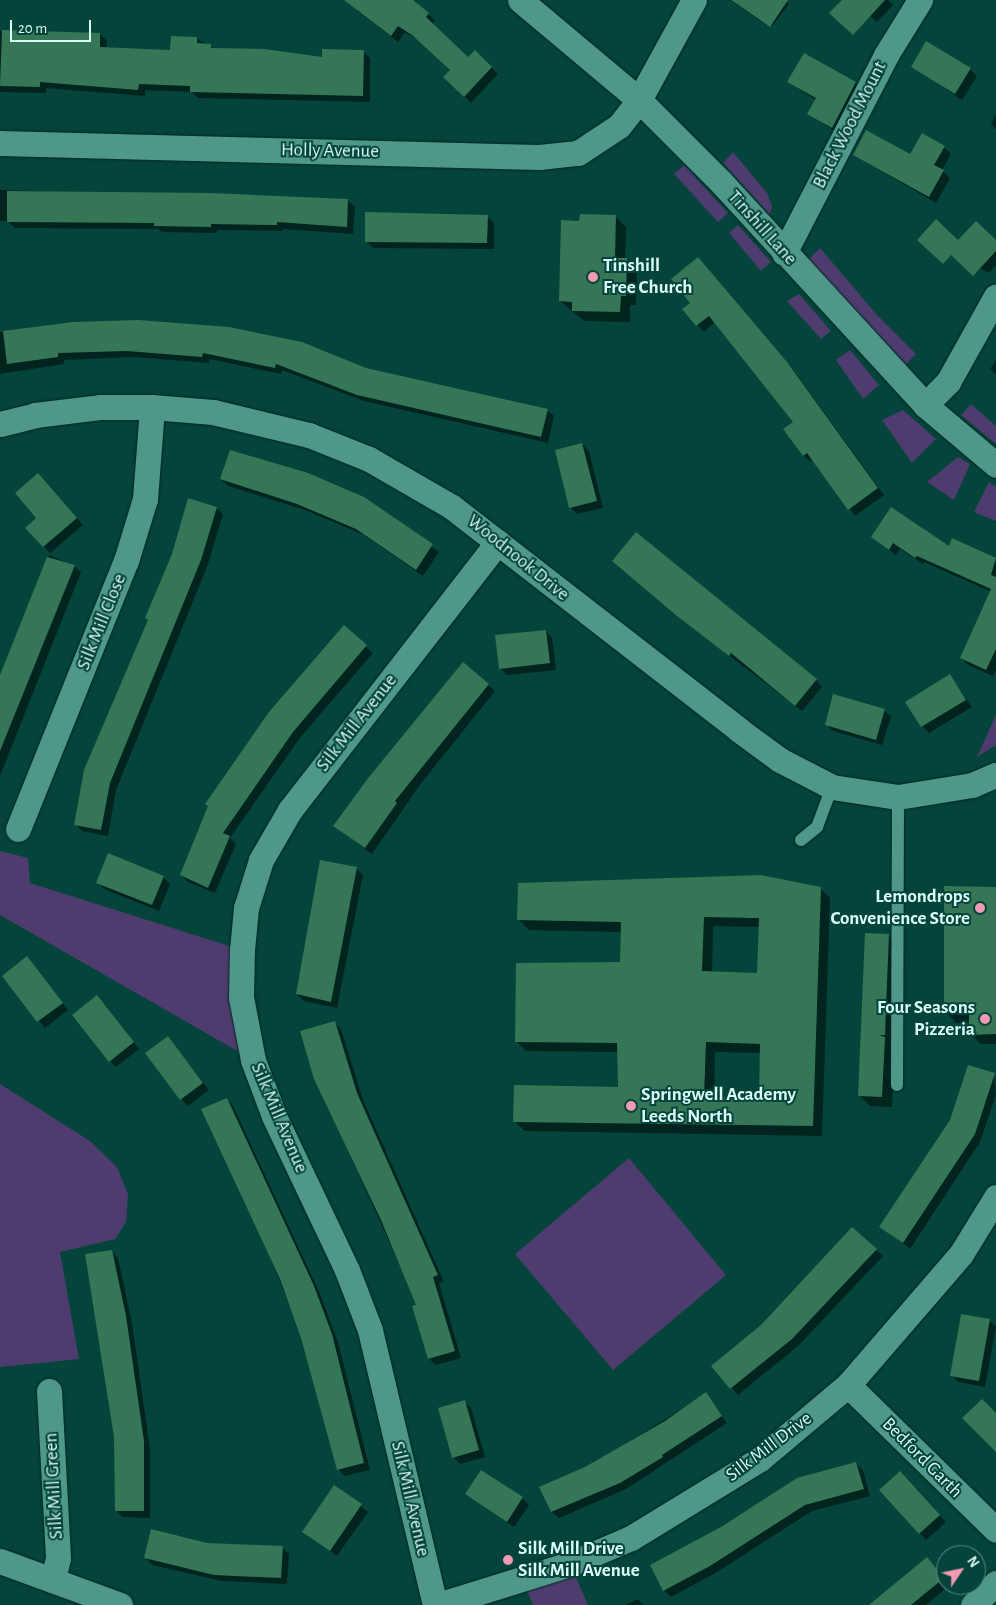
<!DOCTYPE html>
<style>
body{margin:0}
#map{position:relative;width:996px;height:1605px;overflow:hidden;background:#04443b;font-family:"Alegreya Sans",sans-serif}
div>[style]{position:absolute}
.green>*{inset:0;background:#4f3c6e}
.shadow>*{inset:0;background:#0007}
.building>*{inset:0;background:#347656}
.roads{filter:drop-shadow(0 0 1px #002822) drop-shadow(0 0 1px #002822)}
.service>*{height:12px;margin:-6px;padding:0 6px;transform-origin:6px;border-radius:6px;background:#4e9789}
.minor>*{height:25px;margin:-12.5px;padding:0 12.5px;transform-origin:12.5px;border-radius:12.5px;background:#4e9789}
.dots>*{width:14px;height:14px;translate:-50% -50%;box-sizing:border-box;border:2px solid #04443b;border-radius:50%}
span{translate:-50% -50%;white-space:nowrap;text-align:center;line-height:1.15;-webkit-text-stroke:4px #04443b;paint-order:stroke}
.street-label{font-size:19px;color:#d9fcf4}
.poi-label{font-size:19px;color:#d9fcf4;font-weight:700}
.left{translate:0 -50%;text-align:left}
.right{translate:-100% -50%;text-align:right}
.north{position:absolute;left:936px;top:1545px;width:50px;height:50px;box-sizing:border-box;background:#04443b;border:1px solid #598e85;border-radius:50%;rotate:56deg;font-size:14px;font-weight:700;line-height:20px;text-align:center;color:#d9fcf4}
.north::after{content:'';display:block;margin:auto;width:18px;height:22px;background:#f09ab4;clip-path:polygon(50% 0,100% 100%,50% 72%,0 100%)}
.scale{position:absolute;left:10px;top:20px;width:81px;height:22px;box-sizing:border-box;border:2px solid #d9fcf4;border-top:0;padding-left:6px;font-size:15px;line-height:18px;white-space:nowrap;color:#d9fcf4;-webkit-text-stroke:4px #04443b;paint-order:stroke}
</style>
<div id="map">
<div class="green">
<i style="clip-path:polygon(733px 152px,767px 193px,772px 206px,770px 215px,723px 163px)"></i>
<i style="clip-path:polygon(684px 165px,728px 213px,718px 222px,674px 174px)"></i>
<i style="clip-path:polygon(738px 225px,771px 262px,761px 271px,729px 233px)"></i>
<i style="clip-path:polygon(820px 248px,877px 315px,916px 354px,906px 364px,809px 259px)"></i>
<i style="clip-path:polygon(799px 294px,831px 331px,821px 339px,787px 301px)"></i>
<i style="clip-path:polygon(850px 350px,879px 385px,863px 399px,836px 360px)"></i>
<i style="clip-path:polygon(971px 404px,996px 426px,996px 444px,961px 415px)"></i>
<i style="clip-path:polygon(903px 410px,936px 439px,912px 463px,882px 420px)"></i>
<i style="clip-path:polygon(958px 457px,970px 464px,954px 500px,927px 482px)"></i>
<i style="clip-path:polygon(989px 482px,996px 487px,996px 521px,974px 512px)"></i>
<i style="clip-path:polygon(996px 715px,996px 745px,977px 757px)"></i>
<i style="clip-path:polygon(0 851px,28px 858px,30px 883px,242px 950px,253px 1060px,0 915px)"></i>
<i style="clip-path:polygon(0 1084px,90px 1141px,117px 1167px,128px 1194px,126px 1222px,115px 1239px,60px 1252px,79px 1359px,0 1367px)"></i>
<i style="clip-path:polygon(629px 1158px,726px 1275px,613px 1370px,515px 1254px)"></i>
<i style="clip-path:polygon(570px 1564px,588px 1605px,533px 1605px,523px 1580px)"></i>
</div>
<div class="shadow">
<i style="clip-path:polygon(356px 0,410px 0,435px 20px,432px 24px,468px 59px,475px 52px,498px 74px,471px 103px,445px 77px,452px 70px,420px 41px,405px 32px,398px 42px,359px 12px,352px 5px)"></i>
<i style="clip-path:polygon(730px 0,785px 0,789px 4px,773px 25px,766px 25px)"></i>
<i style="clip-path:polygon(853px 0,888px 0,893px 5px,877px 22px)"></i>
<i style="clip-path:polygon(0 31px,100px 34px,107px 41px,106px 49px,172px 51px,196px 38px,215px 49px,323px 58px,363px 52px,370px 58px,370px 102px,198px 98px,192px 92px,145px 90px,145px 96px,46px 88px,46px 93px,0 92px)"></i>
<i style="clip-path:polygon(970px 69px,977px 76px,962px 100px,929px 77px)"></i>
<i style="clip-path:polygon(788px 82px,855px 83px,862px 90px,839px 134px,809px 114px,816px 100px)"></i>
<i style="clip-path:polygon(996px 114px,996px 129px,991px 124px)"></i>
<i style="clip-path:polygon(944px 147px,951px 154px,942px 170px,950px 178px,936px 203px,854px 155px,911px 155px)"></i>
<i style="clip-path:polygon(0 190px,348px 201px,355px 207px,353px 234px,283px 229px,283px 231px,217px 230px,217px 233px,162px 232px,158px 229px,15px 228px,8px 221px,0 221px)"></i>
<i style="clip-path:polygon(487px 216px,494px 223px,494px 249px,373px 248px,366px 241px)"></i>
<i style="clip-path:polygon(616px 217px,626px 227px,625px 259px,637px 269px,636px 305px,630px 305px,630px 322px,584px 321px,560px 301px,581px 222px)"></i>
<i style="clip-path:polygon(996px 241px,996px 265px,989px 273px,958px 256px)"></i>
<i style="clip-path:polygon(704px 265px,794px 371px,884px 495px,855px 516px,813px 459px,810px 462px,804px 455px,794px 422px,715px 322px,704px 332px,684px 310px,692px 303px)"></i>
<i style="clip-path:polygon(73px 324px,366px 369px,547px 410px,554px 416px,548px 443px,364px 401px,282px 370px,281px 374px,209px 359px,209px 363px,134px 357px,64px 360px,64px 364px,0 374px,0 332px)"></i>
<i style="clip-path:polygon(996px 360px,996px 375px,990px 369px)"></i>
<i style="clip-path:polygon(582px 444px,589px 451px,603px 508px,577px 514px,570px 507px)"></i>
<i style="clip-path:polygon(221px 479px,363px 498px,439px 552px,423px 576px,364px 535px,305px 510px,228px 486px)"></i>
<i style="clip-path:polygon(44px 481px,83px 525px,50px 553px,27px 528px,38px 518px)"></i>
<i style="clip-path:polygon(216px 508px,223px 514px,207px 567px,116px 790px,108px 836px,82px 831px,76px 825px)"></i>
<i style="clip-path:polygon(872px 537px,949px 548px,953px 540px,996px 559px,996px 594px,924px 562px,923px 564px,900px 549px,896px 555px)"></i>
<i style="clip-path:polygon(49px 555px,74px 566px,81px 572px,0 776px,0 677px)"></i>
<i style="clip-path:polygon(996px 606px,996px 670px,993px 676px,968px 665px,961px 658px)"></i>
<i style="clip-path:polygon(685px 622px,816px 680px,822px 687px,802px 711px)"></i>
<i style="clip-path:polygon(344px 627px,373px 653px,299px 739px,230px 838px,236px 844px,215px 893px,188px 882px,181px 875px)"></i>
<i style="clip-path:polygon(546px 631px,552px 638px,556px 670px,507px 675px,500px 668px)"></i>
<i style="clip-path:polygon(463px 664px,495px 691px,422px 782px,372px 854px,335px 826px)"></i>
<i style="clip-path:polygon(950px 676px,972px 707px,929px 733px,922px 726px)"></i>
<i style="clip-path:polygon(884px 710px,891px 717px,882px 745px,833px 731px,826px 724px)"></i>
<i style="clip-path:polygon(356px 868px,363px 875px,337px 1008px,304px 1001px,297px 994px)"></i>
<i style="clip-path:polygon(163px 877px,170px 884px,159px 911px,104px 889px,98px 883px)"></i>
<i style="clip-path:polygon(evenodd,820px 888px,830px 898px,822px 1136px,525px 1131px,514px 1121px,619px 1088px,618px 1052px,526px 1051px,516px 1041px,621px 964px,622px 932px,529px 930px,519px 920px,820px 888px,713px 926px,760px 927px,759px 974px,712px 973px,713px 926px,820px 888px,715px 1052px,761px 1053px,760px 1100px,714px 1098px,715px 1052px)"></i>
<i style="clip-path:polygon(996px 888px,996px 1044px,981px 1044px,970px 1034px,971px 1022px,956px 1023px,946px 1012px)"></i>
<i style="clip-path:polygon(889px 936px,899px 946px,895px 1045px,891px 1045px,894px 1048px,892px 1107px,870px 1106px,860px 1096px)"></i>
<i style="clip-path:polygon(33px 965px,68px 1010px,45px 1028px,4px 976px)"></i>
<i style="clip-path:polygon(104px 1004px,139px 1049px,116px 1067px,110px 1061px)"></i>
<i style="clip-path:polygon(334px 1022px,341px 1029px,363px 1100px,444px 1282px,439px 1283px,461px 1358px,436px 1365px,429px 1359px,418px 1306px,316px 1079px)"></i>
<i style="clip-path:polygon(168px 1037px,209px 1090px,188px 1106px,181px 1099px)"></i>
<i style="clip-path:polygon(994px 1074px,996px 1095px,980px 1142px,910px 1249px,881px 1226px)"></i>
<i style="clip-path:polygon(227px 1099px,233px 1106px,320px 1294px,338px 1342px,370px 1470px,345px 1476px,338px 1469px,302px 1337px,254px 1216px)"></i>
<i style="clip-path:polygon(876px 1250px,883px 1256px,798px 1346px,738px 1395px,713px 1366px)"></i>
<i style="clip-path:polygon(111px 1251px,118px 1258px,132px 1323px,150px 1449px,150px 1518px,123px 1517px,116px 1511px)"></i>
<i style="clip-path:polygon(989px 1320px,996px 1327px,985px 1387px,958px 1382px,951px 1375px)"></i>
<i style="clip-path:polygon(706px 1394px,727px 1423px,626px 1489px,559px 1518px,552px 1512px,541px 1487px,586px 1468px)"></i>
<i style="clip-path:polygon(465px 1402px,471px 1408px,485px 1457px,460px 1464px,453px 1457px)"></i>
<i style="clip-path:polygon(856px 1464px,863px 1470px,870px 1496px,812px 1511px,717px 1572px,671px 1597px,664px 1590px)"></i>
<i style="clip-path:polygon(907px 1479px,946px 1522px,926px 1540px,881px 1490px)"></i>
<i style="clip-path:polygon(335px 1487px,368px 1512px,337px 1556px,304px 1531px)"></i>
<i style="clip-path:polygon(466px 1494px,522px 1498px,529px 1505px,514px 1527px)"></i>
<i style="clip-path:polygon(207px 1544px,282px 1547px,289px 1554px,287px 1584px,222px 1581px,152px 1565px,146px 1558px)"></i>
<i style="clip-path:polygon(933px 1566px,949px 1586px,926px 1605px,870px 1605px)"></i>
<i style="clip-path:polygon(638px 1599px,643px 1605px,625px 1605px)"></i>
</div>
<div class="building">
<i style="clip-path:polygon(344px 0,413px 0,429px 13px,426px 17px,468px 57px,475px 50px,492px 67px,464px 97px,443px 77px,450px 70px,412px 35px,398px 26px,391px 36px)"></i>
<i style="clip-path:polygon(731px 0,788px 0,770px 27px)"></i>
<i style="clip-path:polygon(842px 0,885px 0,853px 35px,829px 13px)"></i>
<i style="clip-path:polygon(2px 30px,100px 33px,100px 47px,170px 50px,171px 36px,197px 37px,197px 43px,211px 44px,211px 48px,264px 49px,322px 57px,322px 49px,364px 50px,363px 96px,190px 92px,190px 86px,139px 84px,138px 90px,40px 82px,40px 87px,0 86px)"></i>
<i style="clip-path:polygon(926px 41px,971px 68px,955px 94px,911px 67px)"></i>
<i style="clip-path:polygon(804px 53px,856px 82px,832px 128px,807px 114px,816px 98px,787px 82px)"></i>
<i style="clip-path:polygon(866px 130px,910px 154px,922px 133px,945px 146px,934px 165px,944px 170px,929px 197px,853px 155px)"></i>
<i style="clip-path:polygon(7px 191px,211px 193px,348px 199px,347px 227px,277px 222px,277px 225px,211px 224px,211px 227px,154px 226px,154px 223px,7px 222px)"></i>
<i style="clip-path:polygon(365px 212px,488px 215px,487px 243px,365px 242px)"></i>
<i style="clip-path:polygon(580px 214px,616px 215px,615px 258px,627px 258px,626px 296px,621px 296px,620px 312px,572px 311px,572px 302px,559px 301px,561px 220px,579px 221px)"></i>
<i style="clip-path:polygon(936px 219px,958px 240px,976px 221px,996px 240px,996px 251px,973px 276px,951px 255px,943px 264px,917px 240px)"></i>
<i style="clip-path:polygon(698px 257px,787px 362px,878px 488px,848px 510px,807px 453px,803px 456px,783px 429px,793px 422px,709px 316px,696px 326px,682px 309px,690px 303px,671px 279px)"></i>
<i style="clip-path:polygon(138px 320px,229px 327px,302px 342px,366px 368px,548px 409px,541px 437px,357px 395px,276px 364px,275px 368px,203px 353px,202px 357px,127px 351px,58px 353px,58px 357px,7px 364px,3px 331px,73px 322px)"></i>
<i style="clip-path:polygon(582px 443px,597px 501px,569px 508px,555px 450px)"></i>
<i style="clip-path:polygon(230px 450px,308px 473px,364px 497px,433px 544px,416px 570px,356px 529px,297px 504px,220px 479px)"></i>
<i style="clip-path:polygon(38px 473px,77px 518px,43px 547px,25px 528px,36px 518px,15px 493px)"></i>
<i style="clip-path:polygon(188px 498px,217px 507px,201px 560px,110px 783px,101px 830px,74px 825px,84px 770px,148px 620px,145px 618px,172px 554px)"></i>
<i style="clip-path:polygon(891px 507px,949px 546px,952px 538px,996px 558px,991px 575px,996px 577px,996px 649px,986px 670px,960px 658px,991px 589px,917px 556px,915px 558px,893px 543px,889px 550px,871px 537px)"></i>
<i style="clip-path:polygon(636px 532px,817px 679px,795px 706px,731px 653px,729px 656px,677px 616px,612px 561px)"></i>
<i style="clip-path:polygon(47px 557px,75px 565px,0 751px,0 675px)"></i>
<i style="clip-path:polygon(344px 625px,367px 645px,293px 732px,223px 833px,230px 836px,208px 888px,180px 875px,208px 806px,205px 804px,269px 712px)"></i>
<i style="clip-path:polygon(546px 630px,550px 663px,499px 669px,495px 635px)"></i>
<i style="clip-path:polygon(463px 662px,489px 684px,395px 801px,397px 803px,365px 848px,333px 826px,369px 777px)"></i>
<i style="clip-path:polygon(950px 674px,966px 700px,921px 727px,905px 702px)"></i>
<i style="clip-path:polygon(833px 694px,885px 709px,876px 740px,825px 725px)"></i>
<i style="clip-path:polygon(108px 853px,164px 876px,152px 905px,96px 883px)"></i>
<i style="clip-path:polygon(320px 860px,357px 867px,331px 1002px,296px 994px)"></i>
<i style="clip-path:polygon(evenodd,761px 875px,821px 887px,813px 1126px,513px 1122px,514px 1085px,618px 1087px,617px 1043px,515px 1042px,516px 963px,620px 962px,621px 922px,517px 920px,518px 883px,761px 875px,704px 917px,759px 918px,757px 973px,702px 971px,704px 917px,761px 875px,706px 1042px,760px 1044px,759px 1098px,704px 1097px,706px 1042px)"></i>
<i style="clip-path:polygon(944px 886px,996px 887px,996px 1034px,969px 1035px,969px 1013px,944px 1013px)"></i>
<i style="clip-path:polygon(865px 933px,889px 934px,885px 1035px,879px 1035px,885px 1037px,882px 1097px,858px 1096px)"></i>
<i style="clip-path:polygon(27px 956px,63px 1003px,37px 1022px,2px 976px)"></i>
<i style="clip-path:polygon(97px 995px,134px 1042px,109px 1062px,72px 1015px)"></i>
<i style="clip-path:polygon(335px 1021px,357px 1093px,438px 1275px,433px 1277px,455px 1351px,428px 1359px,412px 1306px,416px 1305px,381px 1220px,314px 1079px,300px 1031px)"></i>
<i style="clip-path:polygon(168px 1036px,203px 1083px,180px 1100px,145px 1053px)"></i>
<i style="clip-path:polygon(968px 1065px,995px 1073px,975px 1134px,903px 1243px,879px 1227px,950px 1120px)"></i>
<i style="clip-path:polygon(227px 1098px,314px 1286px,332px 1334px,364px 1463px,337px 1470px,301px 1338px,280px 1279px,201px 1109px)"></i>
<i style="clip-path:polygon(852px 1227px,877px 1249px,792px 1339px,730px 1389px,711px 1366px,761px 1325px)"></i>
<i style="clip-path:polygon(112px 1250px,126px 1316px,144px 1441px,144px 1511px,115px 1511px,114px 1437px,85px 1254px)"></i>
<i style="clip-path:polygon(961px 1314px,990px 1319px,979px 1381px,950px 1376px)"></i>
<i style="clip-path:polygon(706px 1392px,722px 1416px,662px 1455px,663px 1457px,620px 1483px,551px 1512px,539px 1487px,585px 1467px,665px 1421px)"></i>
<i style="clip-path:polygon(982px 1399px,996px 1413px,996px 1452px,962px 1418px)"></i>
<i style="clip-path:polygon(465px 1400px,479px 1450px,452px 1458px,438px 1408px)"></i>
<i style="clip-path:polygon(856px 1462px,864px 1489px,805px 1505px,710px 1566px,663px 1591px,650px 1565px,721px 1527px,797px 1478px)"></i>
<i style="clip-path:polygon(481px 1470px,523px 1497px,507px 1522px,465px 1494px)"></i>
<i style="clip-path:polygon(900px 1471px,940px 1515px,919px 1534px,879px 1490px)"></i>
<i style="clip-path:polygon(334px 1485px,362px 1504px,330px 1551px,302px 1532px)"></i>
<i style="clip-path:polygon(151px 1529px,207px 1543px,283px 1546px,281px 1578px,214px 1575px,144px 1558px)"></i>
<i style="clip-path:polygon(927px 1557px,944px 1578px,911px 1605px,869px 1605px)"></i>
</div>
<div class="roads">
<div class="service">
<i style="left:801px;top:840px;width:21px;rotate:-39deg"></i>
<i style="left:817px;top:827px;width:43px;rotate:-69.4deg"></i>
<i style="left:897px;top:1085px;width:288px;rotate:-89.8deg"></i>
</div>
<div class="minor">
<i style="left:520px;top:0;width:155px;rotate:40deg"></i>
<i style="left:639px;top:100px;width:116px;rotate:45deg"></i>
<i style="left:721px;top:182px;width:302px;rotate:47.5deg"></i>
<i style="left:925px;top:405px;width:93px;rotate:40.2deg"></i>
<i style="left:0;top:143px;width:539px;rotate:1.49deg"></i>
<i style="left:539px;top:157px;width:39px;rotate:-6deg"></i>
<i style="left:578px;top:153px;width:49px;rotate:-33.4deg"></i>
<i style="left:619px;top:126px;width:33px;rotate:-52deg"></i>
<i style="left:639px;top:100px;width:114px;rotate:-61.2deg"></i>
<i style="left:784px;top:253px;width:223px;rotate:-62.7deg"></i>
<i style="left:886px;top:55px;width:65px;rotate:-58.3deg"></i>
<i style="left:925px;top:405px;width:33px;rotate:-45deg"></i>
<i style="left:948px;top:382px;width:98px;rotate:-60.8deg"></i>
<i style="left:0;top:424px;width:36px;rotate:-14deg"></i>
<i style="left:35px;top:415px;width:65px;rotate:-7deg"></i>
<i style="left:100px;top:407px;width:52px"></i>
<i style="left:152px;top:407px;width:61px;rotate:4.7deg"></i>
<i style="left:213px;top:412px;width:99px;rotate:13.5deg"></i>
<i style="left:309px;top:435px;width:65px;rotate:21.8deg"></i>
<i style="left:369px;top:459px;width:96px;rotate:30deg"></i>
<i style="left:452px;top:507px;width:363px;rotate:37.8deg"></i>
<i style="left:739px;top:730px;width:51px;rotate:36.2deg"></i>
<i style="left:780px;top:760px;width:59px;rotate:27.4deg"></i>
<i style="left:832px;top:787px;width:67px;rotate:8.6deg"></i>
<i style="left:898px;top:797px;width:75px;rotate:-9.2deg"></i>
<i style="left:972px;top:785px;width:26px;rotate:-23deg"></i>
<i style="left:18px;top:829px;width:289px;rotate:-68.1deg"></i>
<i style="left:126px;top:561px;width:65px;rotate:-73deg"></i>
<i style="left:145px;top:499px;width:92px;rotate:-85.6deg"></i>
<i style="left:848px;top:1385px;width:207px;rotate:44.4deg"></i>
<i style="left:49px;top:1391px;width:167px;rotate:86.9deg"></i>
<i style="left:58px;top:1558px;width:23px;rotate:103deg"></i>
<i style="left:0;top:1561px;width:128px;rotate:20.1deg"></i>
<i style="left:435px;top:1605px;width:283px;rotate:-103.3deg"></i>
<i style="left:370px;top:1330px;width:64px;rotate:-111deg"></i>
<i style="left:347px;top:1270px;width:170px;rotate:-115.4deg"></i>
<i style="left:274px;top:1116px;width:60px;rotate:-110.6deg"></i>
<i style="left:253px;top:1060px;width:64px;rotate:-100.8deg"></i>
<i style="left:241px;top:997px;width:47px;rotate:-88.8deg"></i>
<i style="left:242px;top:950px;width:42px;rotate:-84.6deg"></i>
<i style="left:246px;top:908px;width:50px;rotate:-72.6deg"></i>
<i style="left:261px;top:860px;width:58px;rotate:-59.9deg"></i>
<i style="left:290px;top:810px;width:339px;rotate:-52.2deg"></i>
<i style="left:438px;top:1605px;width:138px;rotate:-17.3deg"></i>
<i style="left:570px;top:1564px;width:66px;rotate:-23.1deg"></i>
<i style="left:631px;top:1538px;width:151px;rotate:-31.5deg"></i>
<i style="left:760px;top:1459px;width:115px;rotate:-40.1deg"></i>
<i style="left:848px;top:1385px;width:173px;rotate:-49.2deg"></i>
<i style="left:961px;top:1254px;width:67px;rotate:-58.4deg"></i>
<i style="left:973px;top:1605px;width:32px;rotate:-44deg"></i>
</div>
</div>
<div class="dots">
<i style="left:593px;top:277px;background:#f09ab4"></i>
<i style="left:980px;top:908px;background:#f09ab4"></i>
<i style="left:985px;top:1019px;background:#f09ab4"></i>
<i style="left:631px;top:1106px;background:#f09ab4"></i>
<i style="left:508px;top:1560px;background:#f09ab4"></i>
</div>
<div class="street-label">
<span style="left:850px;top:125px;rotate:-63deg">Black Wood Mount</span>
<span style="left:330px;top:151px;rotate:1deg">Holly Avenue</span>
<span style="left:762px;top:228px;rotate:48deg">Tinshill Lane</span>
<span style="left:518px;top:558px;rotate:39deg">Woodnook Drive</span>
<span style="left:102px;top:622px;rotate:-68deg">Silk Mill Close</span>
<span style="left:357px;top:723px;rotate:-52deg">Silk Mill Avenue</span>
<span style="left:279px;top:1118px;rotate:67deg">Silk Mill Avenue</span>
<span style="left:769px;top:1447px;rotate:-37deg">Silk Mill Drive</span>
<span style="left:922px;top:1458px;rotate:45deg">Bedford Garth</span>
<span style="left:54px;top:1486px;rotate:-93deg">Silk Mill Green</span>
<span style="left:410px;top:1499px;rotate:77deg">Silk Mill Avenue</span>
</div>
<div class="poi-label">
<span class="left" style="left:603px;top:277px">Tinshill<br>Free Church</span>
<span class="right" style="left:970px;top:908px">Lemondrops<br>Convenience Store</span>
<span class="right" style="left:975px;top:1019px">Four Seasons<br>Pizzeria</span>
<span class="left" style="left:641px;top:1106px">Springwell Academy<br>Leeds North</span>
<span class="left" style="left:518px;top:1560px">Silk Mill Drive<br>Silk Mill Avenue</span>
</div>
<div class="north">N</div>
<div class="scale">20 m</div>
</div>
